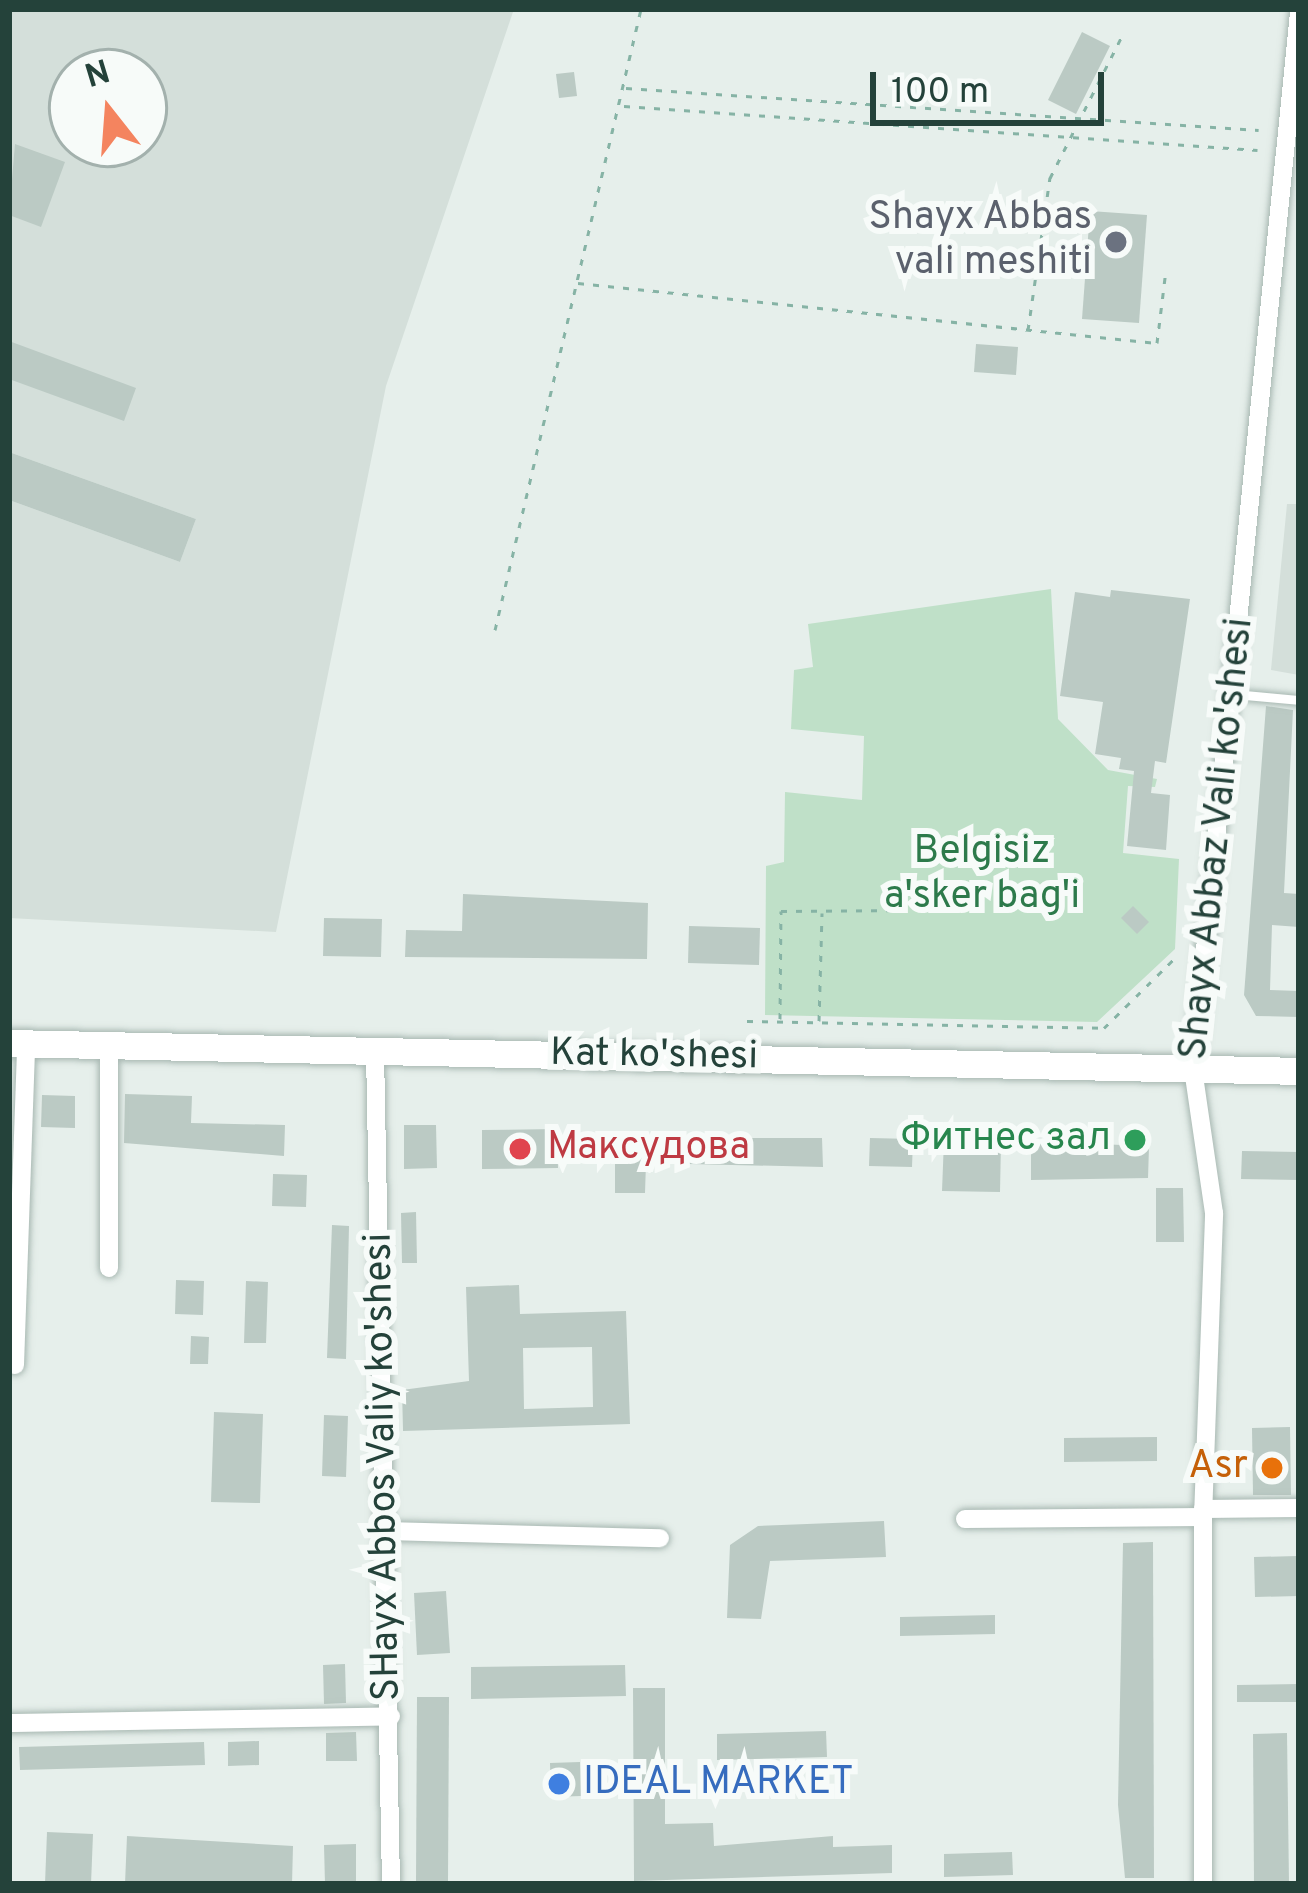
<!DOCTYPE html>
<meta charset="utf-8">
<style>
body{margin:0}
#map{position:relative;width:1308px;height:1893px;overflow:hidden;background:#e6efeb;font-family:Overpass,sans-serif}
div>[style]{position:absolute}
.built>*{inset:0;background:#d4dfda}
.green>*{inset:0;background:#bfe0c8}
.building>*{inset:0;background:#bbcac4}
.path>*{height:3px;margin-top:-1.5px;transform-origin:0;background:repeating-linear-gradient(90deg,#86b3a5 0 6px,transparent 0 15px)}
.roads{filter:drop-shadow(0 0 3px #a8b8b2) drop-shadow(0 0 3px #a8b8b2)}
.lane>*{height:9px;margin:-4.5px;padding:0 4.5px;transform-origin:4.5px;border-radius:4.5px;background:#fff}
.street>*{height:18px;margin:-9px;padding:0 9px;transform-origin:9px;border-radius:9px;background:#fff}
.secondary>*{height:27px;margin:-13.5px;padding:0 13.5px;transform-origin:13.5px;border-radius:13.5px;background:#fff}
.dots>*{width:33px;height:33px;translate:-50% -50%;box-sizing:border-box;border:6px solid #f7fbf9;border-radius:50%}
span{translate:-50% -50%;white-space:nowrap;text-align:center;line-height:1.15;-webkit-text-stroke:12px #f7fbf9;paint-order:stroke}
.worship-label{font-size:39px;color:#5b616d}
.right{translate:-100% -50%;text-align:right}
.street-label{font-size:39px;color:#24423a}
.park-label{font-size:39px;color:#2d7a4b}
.leisure-label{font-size:39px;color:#27864d}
.health-label{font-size:39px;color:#be3a42}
.left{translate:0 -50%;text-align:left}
.food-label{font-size:39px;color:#c56008}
.shop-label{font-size:39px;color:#366cbe}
.frame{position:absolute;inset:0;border:12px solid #24423a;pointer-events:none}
.north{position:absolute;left:48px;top:48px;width:120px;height:120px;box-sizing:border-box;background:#f7fbf9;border:3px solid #a3b1ad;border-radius:50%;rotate:343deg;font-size:33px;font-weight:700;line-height:48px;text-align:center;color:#24423a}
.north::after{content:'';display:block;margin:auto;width:42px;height:54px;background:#f4845f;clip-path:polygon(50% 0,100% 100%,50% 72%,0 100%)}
.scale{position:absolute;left:870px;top:72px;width:234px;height:54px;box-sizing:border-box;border:6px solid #24423a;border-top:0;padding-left:15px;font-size:36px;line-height:42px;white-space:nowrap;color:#24423a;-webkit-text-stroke:9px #f7fbf9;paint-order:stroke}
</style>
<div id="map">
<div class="built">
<i style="clip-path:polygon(evenodd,9px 9px,514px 9px,386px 386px,276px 932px,9px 918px,9px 500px,180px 562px,196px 519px,9px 452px,9px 9px,72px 72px,144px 72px,144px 144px,72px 144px,72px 72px)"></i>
<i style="clip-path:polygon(1287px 504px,1299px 504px,1299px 675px,1271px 670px)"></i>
</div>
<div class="green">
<i style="clip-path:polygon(1051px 589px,1058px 719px,1108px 770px,1157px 779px,1155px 787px,1128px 786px,1123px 853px,1179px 859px,1175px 949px,1097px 1022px,765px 1015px,766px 866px,784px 862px,785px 792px,862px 800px,864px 736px,791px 729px,794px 670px,813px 667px,808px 624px)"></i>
</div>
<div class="building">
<i style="clip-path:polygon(1082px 32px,1110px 46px,1076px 114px,1048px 100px)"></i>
<i style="clip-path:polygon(574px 72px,577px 96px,559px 98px,556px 74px)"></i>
<i style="clip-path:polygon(15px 144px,65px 162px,41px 227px,9px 215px)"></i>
<i style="clip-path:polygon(1090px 211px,1147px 215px,1139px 323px,1082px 319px)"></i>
<i style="clip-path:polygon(9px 341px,136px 388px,124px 421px,9px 379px)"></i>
<i style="clip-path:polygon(976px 344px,1018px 347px,1016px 375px,974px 372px)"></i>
<i style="clip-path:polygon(9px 452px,196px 519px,180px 562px,9px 500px)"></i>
<i style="clip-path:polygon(1111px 590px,1190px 599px,1166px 763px,1155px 761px,1151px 793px,1170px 795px,1166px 850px,1127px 846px,1134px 771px,1119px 769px,1121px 758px,1095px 754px,1103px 702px,1060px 696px,1075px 592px,1110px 597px)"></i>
<i style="clip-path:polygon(1266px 706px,1293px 710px,1284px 893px,1299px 894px,1299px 927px,1272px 925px,1270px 990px,1299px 991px,1299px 1017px,1256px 1016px,1244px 995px)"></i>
<i style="clip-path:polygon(463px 894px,648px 903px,647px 959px,405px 957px,406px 930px,462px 931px)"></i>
<i style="clip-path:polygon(1133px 906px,1149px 922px,1137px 934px,1121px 918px)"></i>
<i style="clip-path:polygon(324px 918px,382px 919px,381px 957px,323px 956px)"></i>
<i style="clip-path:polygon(689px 926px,760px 928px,759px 965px,688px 963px)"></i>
<i style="clip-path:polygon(125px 1094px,192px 1096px,191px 1123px,285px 1125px,284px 1156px,124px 1143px)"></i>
<i style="clip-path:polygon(42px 1095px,75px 1096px,75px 1128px,41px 1127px)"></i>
<i style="clip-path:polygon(404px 1125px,436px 1125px,437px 1168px,404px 1169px)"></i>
<i style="clip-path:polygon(557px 1129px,558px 1168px,482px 1169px,482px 1130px)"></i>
<i style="clip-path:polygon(615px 1138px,822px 1138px,823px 1167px,646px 1163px,645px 1193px,615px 1193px)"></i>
<i style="clip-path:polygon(870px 1138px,913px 1139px,912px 1167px,869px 1166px)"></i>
<i style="clip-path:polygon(944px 1140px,1001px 1141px,1000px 1192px,942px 1191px)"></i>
<i style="clip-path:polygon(1069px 1143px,1149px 1146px,1148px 1178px,1031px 1180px,1031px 1144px)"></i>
<i style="clip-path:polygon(1242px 1151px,1299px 1152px,1299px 1180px,1241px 1179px)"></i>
<i style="clip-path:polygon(273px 1174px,307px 1175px,306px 1207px,272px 1206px)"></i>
<i style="clip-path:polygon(1156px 1188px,1183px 1188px,1184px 1242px,1156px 1242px)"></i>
<i style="clip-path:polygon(416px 1212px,417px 1263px,402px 1263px,401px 1213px)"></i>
<i style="clip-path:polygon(332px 1225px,349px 1226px,346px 1359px,327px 1358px)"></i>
<i style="clip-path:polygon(176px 1280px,204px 1281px,203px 1315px,175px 1314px)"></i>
<i style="clip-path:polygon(246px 1281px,268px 1282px,266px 1343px,244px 1343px)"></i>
<i style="clip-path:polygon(evenodd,519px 1285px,520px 1314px,626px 1311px,630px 1424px,403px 1431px,402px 1390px,469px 1381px,466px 1287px,519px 1285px,592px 1347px,593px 1407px,524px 1409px,523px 1348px,592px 1347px)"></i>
<i style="clip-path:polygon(191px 1336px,209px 1337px,208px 1364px,190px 1364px)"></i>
<i style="clip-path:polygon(214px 1412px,263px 1414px,260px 1503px,211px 1502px)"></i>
<i style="clip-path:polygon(324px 1415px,348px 1416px,346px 1477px,322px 1476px)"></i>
<i style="clip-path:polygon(1290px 1427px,1291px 1495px,1253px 1495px,1252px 1428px)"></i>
<i style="clip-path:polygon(1157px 1437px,1157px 1461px,1064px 1462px,1064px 1438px)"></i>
<i style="clip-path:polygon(884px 1521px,886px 1557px,770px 1561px,761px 1619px,727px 1618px,730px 1545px,758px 1526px)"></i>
<i style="clip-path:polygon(1153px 1542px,1154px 1878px,1125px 1878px,1118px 1805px,1123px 1543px)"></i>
<i style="clip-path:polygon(1297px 1556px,1298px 1596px,1255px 1597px,1254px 1557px)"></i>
<i style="clip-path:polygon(446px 1591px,450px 1653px,417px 1655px,414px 1593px)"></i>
<i style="clip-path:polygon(995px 1615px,995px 1634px,900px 1636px,900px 1617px)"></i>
<i style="clip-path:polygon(345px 1664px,346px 1703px,324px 1704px,323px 1665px)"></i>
<i style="clip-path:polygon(625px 1665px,626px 1696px,471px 1699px,471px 1667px)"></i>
<i style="clip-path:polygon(1299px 1684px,1299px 1702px,1237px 1702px,1237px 1685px)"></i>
<i style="clip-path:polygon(633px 1688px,665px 1688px,665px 1824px,713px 1823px,714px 1846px,833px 1836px,833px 1847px,892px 1845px,892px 1873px,634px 1881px)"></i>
<i style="clip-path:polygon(417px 1697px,449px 1697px,448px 1882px,416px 1882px)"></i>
<i style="clip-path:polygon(826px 1731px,827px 1757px,717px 1760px,717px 1734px)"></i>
<i style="clip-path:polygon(356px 1732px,357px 1761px,326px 1761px,326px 1733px)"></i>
<i style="clip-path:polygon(1287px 1733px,1289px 1884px,1254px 1884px,1253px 1734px)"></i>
<i style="clip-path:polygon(259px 1741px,259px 1765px,228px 1766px,228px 1742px)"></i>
<i style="clip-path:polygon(204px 1742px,205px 1765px,20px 1770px,19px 1747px)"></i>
<i style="clip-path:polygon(580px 1762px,581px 1796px,551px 1797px,550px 1763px)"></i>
<i style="clip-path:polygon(47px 1832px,93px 1834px,91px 1884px,45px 1884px)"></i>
<i style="clip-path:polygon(127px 1836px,293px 1846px,292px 1884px,125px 1884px)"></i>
<i style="clip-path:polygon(356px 1844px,356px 1884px,325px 1884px,324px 1845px)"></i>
<i style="clip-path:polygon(1012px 1852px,1013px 1875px,944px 1877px,944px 1854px)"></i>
</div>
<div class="path">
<i style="left:626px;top:88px;width:634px;rotate:3.8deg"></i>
<i style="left:624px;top:106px;width:635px;rotate:3.98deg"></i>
<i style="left:578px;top:283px;width:582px;rotate:5.92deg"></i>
<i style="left:1157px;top:343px;width:74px;rotate:-83deg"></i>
<i style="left:1028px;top:330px;width:154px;rotate:-81.8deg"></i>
<i style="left:1050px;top:178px;width:161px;rotate:-63.1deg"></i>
<i style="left:495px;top:630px;width:638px;rotate:-76.77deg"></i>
<i style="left:780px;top:1019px;width:108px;rotate:-89.5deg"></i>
<i style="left:781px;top:911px;width:131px;rotate:-0.4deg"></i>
<i style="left:747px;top:1021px;width:357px;rotate:1.1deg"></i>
<i style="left:1104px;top:1028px;width:100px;rotate:-44.6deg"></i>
<i style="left:819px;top:1021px;width:108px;rotate:-88.4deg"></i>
</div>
<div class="roads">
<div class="lane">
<i style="left:1233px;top:694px;width:66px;rotate:5.2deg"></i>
</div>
<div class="street">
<i style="left:109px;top:1045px;width:223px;rotate:90deg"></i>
<i style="left:375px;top:1051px;width:833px;rotate:88.9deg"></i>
<i style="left:15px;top:1365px;width:322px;rotate:-88deg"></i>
<i style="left:1203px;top:1509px;width:96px;rotate:-0.6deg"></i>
<i style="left:965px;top:1519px;width:238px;rotate:-0.5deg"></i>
<i style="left:386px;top:1531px;width:274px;rotate:1.5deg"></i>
<i style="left:9px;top:1723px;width:382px;rotate:-1deg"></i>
<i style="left:1203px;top:1884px;width:367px;rotate:-90deg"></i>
<i style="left:1203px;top:1517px;width:304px;rotate:-87.9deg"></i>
<i style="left:1214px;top:1213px;width:146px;rotate:-98.3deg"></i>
<i style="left:1193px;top:1069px;width:1062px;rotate:-84.27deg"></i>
</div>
<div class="secondary">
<i style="left:9px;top:1043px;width:1290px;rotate:1.24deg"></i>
</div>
</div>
<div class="dots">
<i style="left:1116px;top:242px;background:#6b7280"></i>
<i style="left:1135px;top:1140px;background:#2e9e5b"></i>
<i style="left:520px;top:1149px;background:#e0444e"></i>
<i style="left:1272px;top:1468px;background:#e8710a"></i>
<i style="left:559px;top:1784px;background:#3f7fe0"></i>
</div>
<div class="worship-label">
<span class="right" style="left:1092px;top:242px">Shayx Abbas<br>vali meshiti</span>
</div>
<div class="street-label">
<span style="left:1219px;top:839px;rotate:-84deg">Shayx Abbaz Vali ko'shesi</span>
<span style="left:654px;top:1057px;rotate:1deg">Kat ko'shesi</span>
<span style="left:385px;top:1467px;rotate:-91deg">SHayx Abbos Valiy ko'shesi</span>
</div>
<div class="park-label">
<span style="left:982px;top:876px">Belgisiz<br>a'sker bag'i</span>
</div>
<div class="leisure-label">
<span class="right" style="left:1111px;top:1140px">Фитнес зал</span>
</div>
<div class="health-label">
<span class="left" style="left:547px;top:1149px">Максудова</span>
</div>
<div class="food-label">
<span class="right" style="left:1248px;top:1468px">Asr</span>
</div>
<div class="shop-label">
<span class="left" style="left:583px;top:1784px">IDEAL MARKET</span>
</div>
<div class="frame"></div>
<div class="north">N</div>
<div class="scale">100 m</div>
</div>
